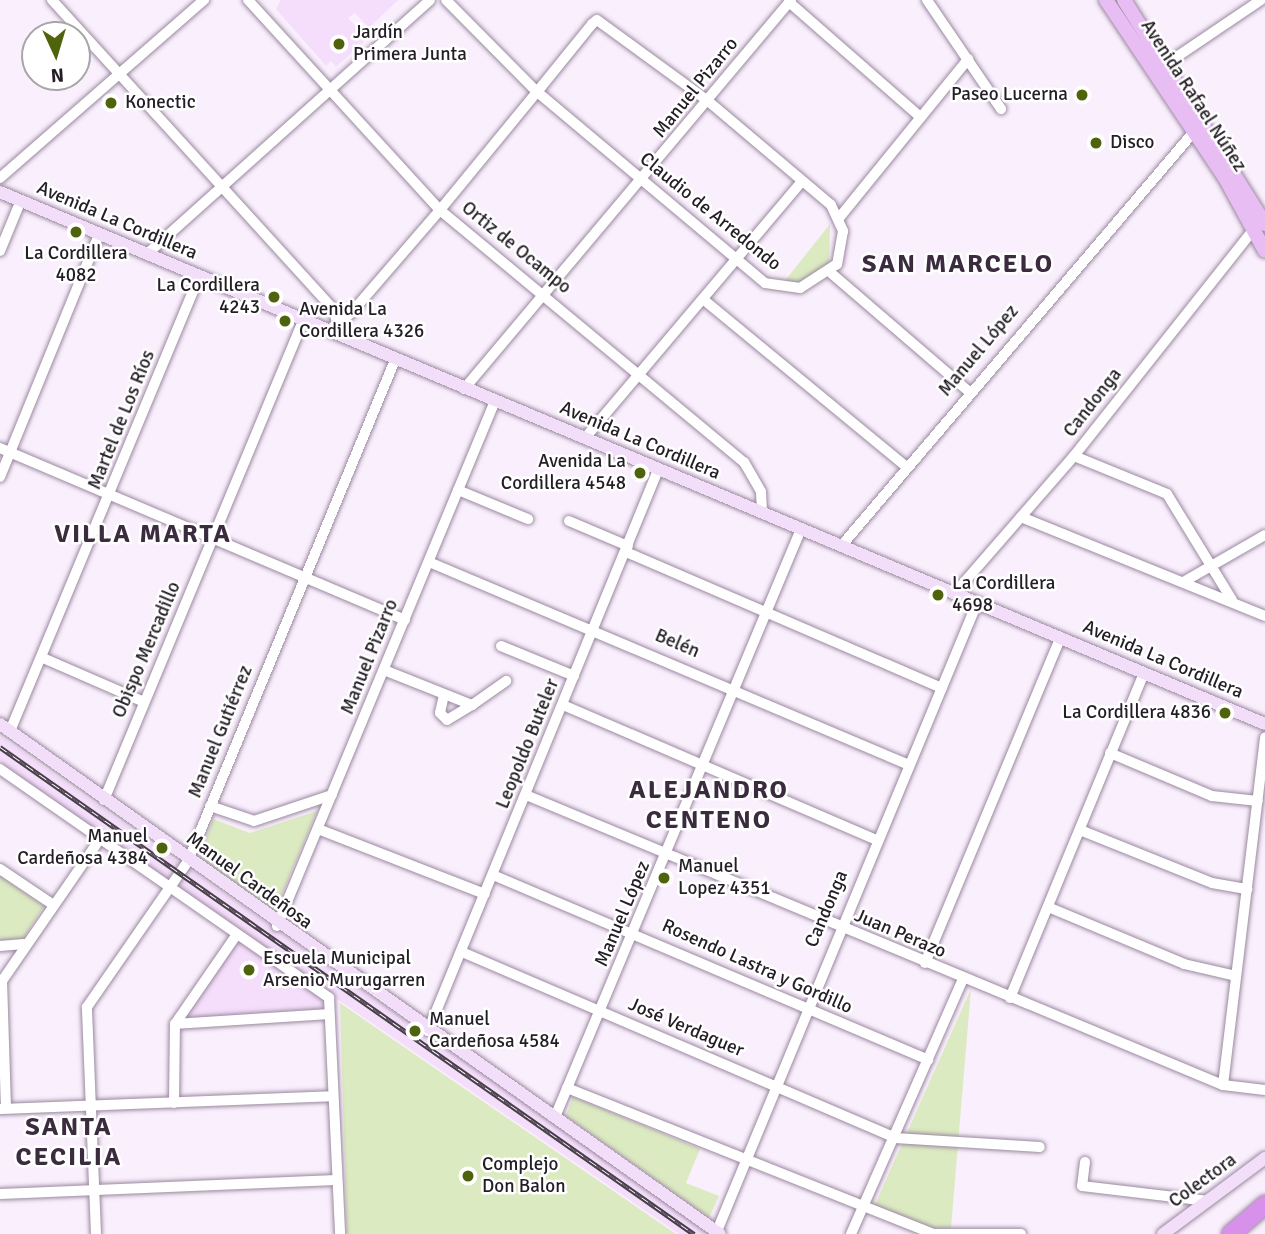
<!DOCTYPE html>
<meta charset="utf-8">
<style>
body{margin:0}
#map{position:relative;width:1265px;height:1234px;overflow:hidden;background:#faeffd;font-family:Signika,sans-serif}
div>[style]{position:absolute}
.built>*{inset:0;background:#f5defb}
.green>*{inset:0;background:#dceac2}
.roads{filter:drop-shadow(0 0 2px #9a899f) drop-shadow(0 0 2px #9a899f)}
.minor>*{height:10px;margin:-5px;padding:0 5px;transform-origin:5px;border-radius:5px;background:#fff}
.secondary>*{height:12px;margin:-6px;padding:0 6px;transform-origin:6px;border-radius:6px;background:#f3def9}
.primary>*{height:14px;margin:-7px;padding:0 7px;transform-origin:7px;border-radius:7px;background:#e7bdf3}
.motorway>*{height:18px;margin:-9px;padding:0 9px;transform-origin:9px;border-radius:9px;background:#d791eb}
.rail>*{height:5px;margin-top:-2.5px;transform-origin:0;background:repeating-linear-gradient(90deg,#fff 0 8px,#463f48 0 16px);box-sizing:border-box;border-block:2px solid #463f48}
.dots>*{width:19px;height:19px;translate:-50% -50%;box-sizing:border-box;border:4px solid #fff;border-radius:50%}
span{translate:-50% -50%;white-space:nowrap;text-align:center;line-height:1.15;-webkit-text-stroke:5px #fff;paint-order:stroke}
.poi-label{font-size:19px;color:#231d25}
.left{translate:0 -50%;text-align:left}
.right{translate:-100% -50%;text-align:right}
.street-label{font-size:19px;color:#231d25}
.district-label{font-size:26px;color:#3a2c3e;font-weight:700;letter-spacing:2px}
.north{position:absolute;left:21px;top:21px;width:70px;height:70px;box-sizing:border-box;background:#fff;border:2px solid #a7a5a8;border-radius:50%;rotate:176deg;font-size:19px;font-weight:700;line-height:28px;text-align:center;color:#231d25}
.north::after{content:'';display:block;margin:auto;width:24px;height:32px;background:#4f630d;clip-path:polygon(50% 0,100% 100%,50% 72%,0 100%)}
</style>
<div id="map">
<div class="built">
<i style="clip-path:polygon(281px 0,398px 0,369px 28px,355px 13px,348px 18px,367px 39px,336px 67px,331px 61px,326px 66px,276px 9px)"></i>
<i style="clip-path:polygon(0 736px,179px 863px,166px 881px,0 762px)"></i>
<i style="clip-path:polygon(186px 867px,712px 1234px,679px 1234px,174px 887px)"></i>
<i style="clip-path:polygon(237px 939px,326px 1001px,327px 1011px,181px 1021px)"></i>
</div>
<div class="green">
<i style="clip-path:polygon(830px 224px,829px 266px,803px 282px,784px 282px)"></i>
<i style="clip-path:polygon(317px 811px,275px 911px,199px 858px,213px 819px,250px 833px)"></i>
<i style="clip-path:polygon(0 876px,44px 906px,23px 939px,0 940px)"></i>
<i style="clip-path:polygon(971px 989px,951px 1228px,925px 1228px,874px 1207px)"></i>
<i style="clip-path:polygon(340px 1003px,676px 1234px,347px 1234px)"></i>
<i style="clip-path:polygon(573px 1097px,700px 1149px,686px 1183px,719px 1196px,709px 1218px,566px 1116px)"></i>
</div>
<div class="roads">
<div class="minor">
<i style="left:52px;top:0;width:418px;rotate:47.7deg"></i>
<i style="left:333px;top:309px;width:22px;rotate:72deg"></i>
<i style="left:248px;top:0;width:285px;rotate:47.6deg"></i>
<i style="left:440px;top:210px;width:395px;rotate:39.7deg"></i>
<i style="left:744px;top:462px;width:34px;rotate:60deg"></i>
<i style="left:761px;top:492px;width:21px;rotate:87deg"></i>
<i style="left:927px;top:0;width:132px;rotate:55.8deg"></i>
<i style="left:789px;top:2px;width:173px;rotate:41.2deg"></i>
<i style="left:1166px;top:64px;width:115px;rotate:-34deg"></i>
<i style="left:0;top:178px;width:271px;rotate:-41.1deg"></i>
<i style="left:839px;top:218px;width:205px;rotate:-50.9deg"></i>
<i style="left:0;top:251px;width:55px;rotate:-67.6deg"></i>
<i style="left:147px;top:254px;width:380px;rotate:-41.9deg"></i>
<i style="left:831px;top:273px;width:181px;rotate:40.7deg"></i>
<i style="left:704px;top:300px;width:259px;rotate:39.5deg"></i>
<i style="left:328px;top:331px;width:31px;rotate:-38deg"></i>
<i style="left:352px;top:312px;width:135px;rotate:-49.2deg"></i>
<i style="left:440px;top:210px;width:153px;rotate:-50.6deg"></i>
<i style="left:537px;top:92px;width:87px;rotate:-51deg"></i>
<i style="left:592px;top:24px;width:6px;rotate:-39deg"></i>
<i style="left:597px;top:20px;width:137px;rotate:36.1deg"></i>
<i style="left:708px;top:101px;width:161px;rotate:40.2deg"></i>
<i style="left:831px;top:205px;width:29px;rotate:65deg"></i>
<i style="left:843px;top:231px;width:34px;rotate:100deg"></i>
<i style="left:837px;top:264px;width:44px;rotate:147deg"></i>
<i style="left:800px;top:288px;width:35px;rotate:-172deg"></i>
<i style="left:765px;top:283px;width:297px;rotate:-140deg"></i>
<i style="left:537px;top:92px;width:129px;rotate:-134.7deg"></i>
<i style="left:464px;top:389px;width:508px;rotate:-49.95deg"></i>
<i style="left:585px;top:438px;width:336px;rotate:-49.8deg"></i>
<i style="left:0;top:448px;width:440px;rotate:23deg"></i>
<i style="left:1074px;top:456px;width:100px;rotate:22.2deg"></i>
<i style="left:1167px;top:494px;width:124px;rotate:58.5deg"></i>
<i style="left:0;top:477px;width:262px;rotate:-67.8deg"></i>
<i style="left:458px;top:490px;width:76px;rotate:22.5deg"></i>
<i style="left:1021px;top:517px;width:263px;rotate:22.1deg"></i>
<i style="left:569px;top:521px;width:64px;rotate:23deg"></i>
<i style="left:842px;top:545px;width:549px;rotate:-49.58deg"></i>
<i style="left:626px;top:552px;width:344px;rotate:23.3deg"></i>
<i style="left:429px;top:562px;width:521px;rotate:22.92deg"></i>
<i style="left:1185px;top:581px;width:92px;rotate:-29.9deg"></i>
<i style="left:954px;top:594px;width:183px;rotate:-49deg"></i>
<i style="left:1074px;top:456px;width:288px;rotate:-51.6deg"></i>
<i style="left:501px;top:646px;width:79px;rotate:22.3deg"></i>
<i style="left:43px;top:658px;width:110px;rotate:23.5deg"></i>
<i style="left:384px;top:670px;width:95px;rotate:21.7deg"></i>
<i style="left:472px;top:705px;width:42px;rotate:-35.2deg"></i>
<i style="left:444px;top:695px;width:18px;rotate:103deg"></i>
<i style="left:440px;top:713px;width:10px;rotate:45deg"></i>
<i style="left:447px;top:720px;width:29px;rotate:-31deg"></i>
<i style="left:563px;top:705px;width:342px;rotate:23.3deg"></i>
<i style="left:10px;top:731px;width:492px;rotate:-67.4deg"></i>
<i style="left:1110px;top:753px;width:111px;rotate:22.9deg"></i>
<i style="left:1212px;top:796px;width:46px;rotate:6.2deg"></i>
<i style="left:0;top:769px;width:401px;rotate:34.8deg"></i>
<i style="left:329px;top:998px;width:236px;rotate:87.3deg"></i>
<i style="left:526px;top:795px;width:755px;rotate:22.59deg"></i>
<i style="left:1223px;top:1085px;width:42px;rotate:6.8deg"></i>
<i style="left:104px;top:800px;width:519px;rotate:-67.44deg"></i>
<i style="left:210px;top:806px;width:46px;rotate:18.8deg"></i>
<i style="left:254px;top:821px;width:82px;rotate:-18.4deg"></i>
<i style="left:318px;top:829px;width:179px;rotate:21.3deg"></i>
<i style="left:1080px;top:830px;width:142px;rotate:21.9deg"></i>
<i style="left:1212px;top:883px;width:36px;rotate:10deg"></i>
<i style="left:0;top:869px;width:63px;rotate:33.9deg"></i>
<i style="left:493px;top:875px;width:473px;rotate:23deg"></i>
<i style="left:1048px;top:907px;width:147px;rotate:22.7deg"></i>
<i style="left:1184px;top:964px;width:53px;rotate:13deg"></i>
<i style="left:277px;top:926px;width:568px;rotate:-67.45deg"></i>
<i style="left:0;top:946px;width:24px;rotate:-5deg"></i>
<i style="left:462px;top:952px;width:471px;rotate:23.2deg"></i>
<i style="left:895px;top:1138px;width:145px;rotate:3.6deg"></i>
<i style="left:925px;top:963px;width:352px;rotate:-67.4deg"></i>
<i style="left:1010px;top:998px;width:352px;rotate:-67.6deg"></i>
<i style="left:175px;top:1024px;width:154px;rotate:-3.7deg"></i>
<i style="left:428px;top:1031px;width:606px;rotate:-67.71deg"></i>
<i style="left:1223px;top:1085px;width:350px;rotate:-83.1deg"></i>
<i style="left:567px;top:1088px;width:394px;rotate:21.7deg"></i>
<i style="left:174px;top:1103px;width:79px;rotate:-89.3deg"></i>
<i style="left:175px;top:1024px;width:109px;rotate:-55.4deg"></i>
<i style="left:6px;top:1108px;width:127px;rotate:-91.8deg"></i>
<i style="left:2px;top:981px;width:169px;rotate:-55.4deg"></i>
<i style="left:0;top:1109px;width:333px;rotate:-2.2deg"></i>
<i style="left:555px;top:1117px;width:637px;rotate:-67.3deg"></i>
<i style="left:1085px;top:1162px;width:24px;rotate:97deg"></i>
<i style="left:1082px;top:1186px;width:127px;rotate:6.8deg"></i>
<i style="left:0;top:1194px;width:337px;rotate:-2.4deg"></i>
<i style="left:717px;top:1231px;width:680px;rotate:-67.51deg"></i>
<i style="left:96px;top:1234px;width:227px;rotate:-92.3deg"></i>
<i style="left:87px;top:1007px;width:178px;rotate:-55.3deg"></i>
<i style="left:188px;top:861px;width:542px;rotate:-67.55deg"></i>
<i style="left:851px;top:1234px;width:279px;rotate:-66.3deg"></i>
<i style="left:936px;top:1234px;width:85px"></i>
</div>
<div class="secondary">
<i style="left:0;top:192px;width:1372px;rotate:22.81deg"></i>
<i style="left:0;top:724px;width:882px;rotate:35.31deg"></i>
<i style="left:1163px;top:1234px;width:127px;rotate:-36.7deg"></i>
</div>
<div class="primary">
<i style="left:1106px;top:0;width:212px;rotate:56.2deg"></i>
<i style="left:1224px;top:176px;width:85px;rotate:61.3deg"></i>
<i style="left:1124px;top:0;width:265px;rotate:57.8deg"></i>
</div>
<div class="motorway">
<i style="left:1231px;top:1234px;width:45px;rotate:-40.5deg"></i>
</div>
</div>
<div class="rail">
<i style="left:0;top:747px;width:848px;rotate:35.06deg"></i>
</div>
<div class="dots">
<i style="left:339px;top:44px;background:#4f630d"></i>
<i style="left:1082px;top:95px;background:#4f630d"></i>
<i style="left:111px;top:103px;background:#4f630d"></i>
<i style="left:1096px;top:143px;background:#4f630d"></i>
<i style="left:76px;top:232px;background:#4f630d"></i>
<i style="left:274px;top:297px;background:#4f630d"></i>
<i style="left:285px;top:321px;background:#4f630d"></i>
<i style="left:640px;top:473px;background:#4f630d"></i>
<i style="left:938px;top:595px;background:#4f630d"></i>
<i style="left:1225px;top:713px;background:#4f630d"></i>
<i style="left:162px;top:848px;background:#4f630d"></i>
<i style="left:664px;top:878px;background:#4f630d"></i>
<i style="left:249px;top:970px;background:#4f630d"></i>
<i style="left:415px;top:1031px;background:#4f630d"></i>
<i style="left:468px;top:1176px;background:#4f630d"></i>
</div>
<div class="poi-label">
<span class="left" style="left:353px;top:44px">Jardín<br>Primera Junta</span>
<span class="right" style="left:1068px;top:95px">Paseo Lucerna</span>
<span class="left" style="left:125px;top:103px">Konectic</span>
<span class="left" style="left:1110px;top:143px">Disco</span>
<span style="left:76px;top:265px">La Cordillera<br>4082</span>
<span class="right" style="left:260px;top:297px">La Cordillera<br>4243</span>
<span class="left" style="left:299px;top:321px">Avenida La<br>Cordillera 4326</span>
<span class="right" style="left:626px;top:473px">Avenida La<br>Cordillera 4548</span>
<span class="left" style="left:952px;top:595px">La Cordillera<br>4698</span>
<span class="right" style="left:1211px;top:713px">La Cordillera 4836</span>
<span class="right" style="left:148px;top:848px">Manuel<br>Cardeñosa 4384</span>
<span class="left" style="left:678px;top:878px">Manuel<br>Lopez 4351</span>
<span class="left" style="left:263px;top:970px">Escuela Municipal<br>Arsenio Murugarren</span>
<span class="left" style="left:429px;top:1031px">Manuel<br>Cardeñosa 4584</span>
<span class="left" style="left:482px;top:1176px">Complejo<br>Don Balon</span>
</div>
<div class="street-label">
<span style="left:696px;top:88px;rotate:-51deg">Manuel Pizarro</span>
<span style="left:1193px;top:96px;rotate:57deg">Avenida Rafael Núñez</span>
<span style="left:710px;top:212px;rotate:39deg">Claudio de Arredondo</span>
<span style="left:117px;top:221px;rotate:23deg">Avenida La Cordillera</span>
<span style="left:516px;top:248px;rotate:39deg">Ortiz de Ocampo</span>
<span style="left:979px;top:351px;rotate:-50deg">Manuel López</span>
<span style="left:1093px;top:403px;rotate:-52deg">Candonga</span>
<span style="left:122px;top:420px;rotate:-68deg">Martel de Los Ríos</span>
<span style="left:640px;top:441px;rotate:23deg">Avenida La Cordillera</span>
<span style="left:677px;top:644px;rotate:23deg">Belén</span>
<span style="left:147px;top:650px;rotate:-67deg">Obispo Mercadillo</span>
<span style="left:370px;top:657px;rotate:-68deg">Manuel Pizarro</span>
<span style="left:1163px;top:660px;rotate:23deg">Avenida La Cordillera</span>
<span style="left:221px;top:732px;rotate:-68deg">Manuel Gutiérrez</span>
<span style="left:528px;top:744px;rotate:-68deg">Leopoldo Buteler</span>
<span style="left:249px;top:881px;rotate:36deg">Manuel Cardeñosa</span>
<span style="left:827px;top:909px;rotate:-67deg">Candonga</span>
<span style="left:623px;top:914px;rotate:-67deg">Manuel López</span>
<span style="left:900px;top:934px;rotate:23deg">Juan Perazo</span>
<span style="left:757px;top:967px;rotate:24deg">Rosendo Lastra y Gordillo</span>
<span style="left:686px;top:1028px;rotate:23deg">José Verdaguer</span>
<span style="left:1203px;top:1181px;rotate:-36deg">Colectora</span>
</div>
<div class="district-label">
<span style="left:958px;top:265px">SAN MARCELO</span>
<span style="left:143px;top:535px">VILLA MARTA</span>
<span style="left:709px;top:806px">ALEJANDRO<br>CENTENO</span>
<span style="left:69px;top:1143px">SANTA<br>CECILIA</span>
</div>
<div class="north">N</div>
</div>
